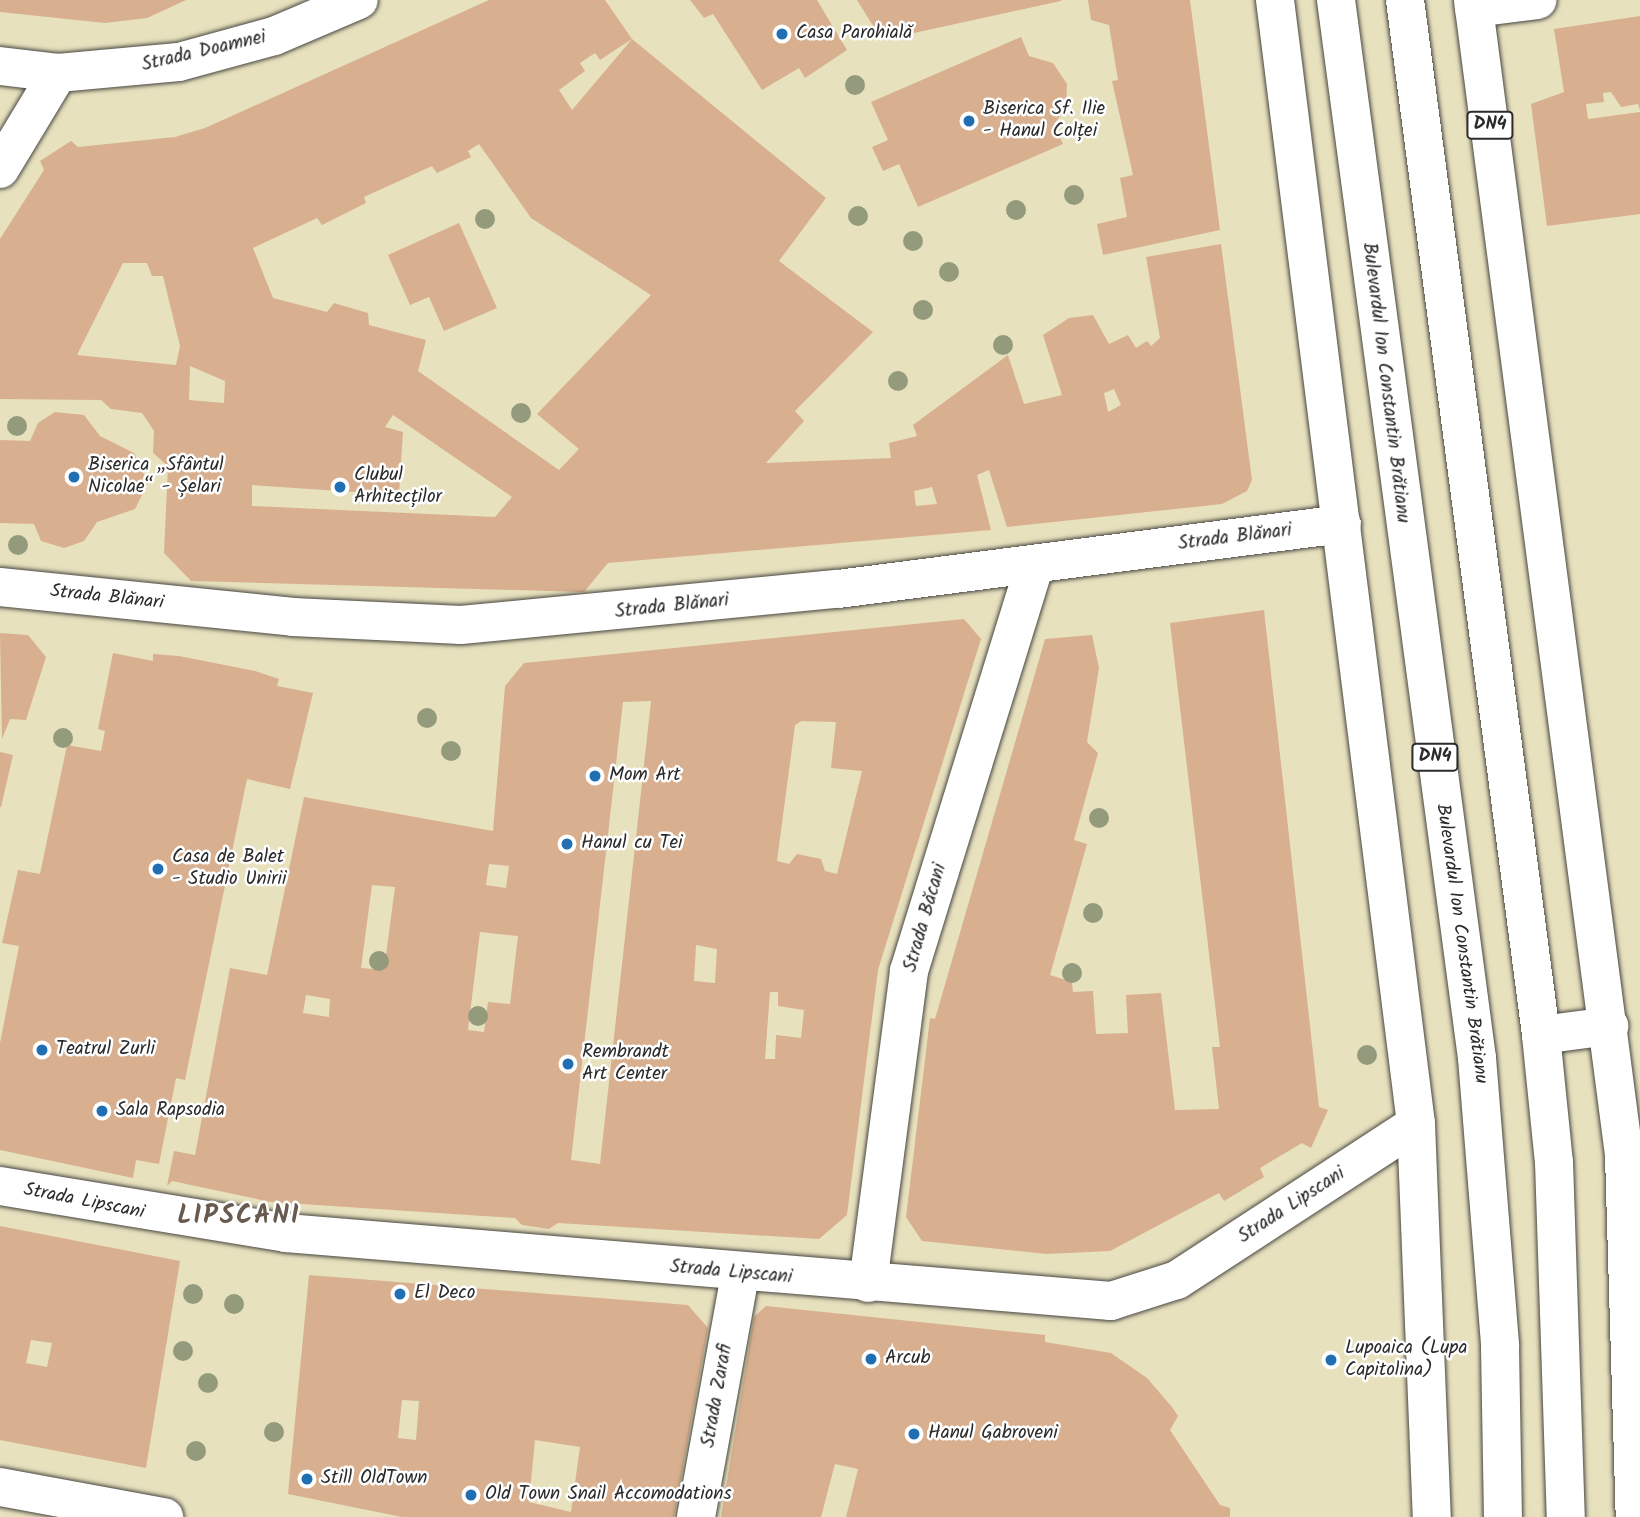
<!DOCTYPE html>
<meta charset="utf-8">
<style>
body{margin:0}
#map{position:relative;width:1640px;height:1517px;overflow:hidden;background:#e8e1be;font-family:Kalam,sans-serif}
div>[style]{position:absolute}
.building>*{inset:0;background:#d8b08f}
.roads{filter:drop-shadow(0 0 2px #474641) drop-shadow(0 0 2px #474641)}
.street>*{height:38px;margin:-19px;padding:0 19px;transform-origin:19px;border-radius:19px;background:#fff}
.primary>*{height:38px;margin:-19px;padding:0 19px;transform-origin:19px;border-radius:19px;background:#fff}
.trees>*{width:20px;height:20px;margin:-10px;border-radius:50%;background:#949b7d}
.dots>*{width:19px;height:19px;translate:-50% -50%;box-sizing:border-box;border:4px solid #fff;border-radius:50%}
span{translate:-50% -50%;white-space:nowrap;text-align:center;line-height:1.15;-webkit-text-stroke:5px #fff;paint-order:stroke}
.shield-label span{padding:2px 5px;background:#fff;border:2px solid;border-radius:5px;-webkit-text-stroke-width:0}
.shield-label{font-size:18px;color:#2b2b2b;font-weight:700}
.poi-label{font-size:19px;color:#2b2b2b}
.left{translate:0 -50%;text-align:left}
.street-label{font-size:19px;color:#2b2b2b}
.district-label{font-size:26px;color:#685a4e;font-weight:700;letter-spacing:2px}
</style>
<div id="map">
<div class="building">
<i style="clip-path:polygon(0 0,186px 0,147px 18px,105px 23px,0 12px)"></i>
<i style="clip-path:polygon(evenodd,489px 0,605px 0,632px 39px,826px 198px,779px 261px,873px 332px,795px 411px,804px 421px,766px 463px,891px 458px,889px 443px,917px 436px,913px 425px,1008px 355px,1024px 404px,1062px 395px,1043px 335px,1069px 318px,1093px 315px,1109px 344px,1128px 335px,1136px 348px,1147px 341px,1151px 346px,1160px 338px,1146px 257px,1221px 244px,1252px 480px,1247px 491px,1222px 504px,1007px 527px,989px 470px,977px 475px,991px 530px,608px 563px,584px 592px,191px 581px,164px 553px,168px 466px,153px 453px,154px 431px,142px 413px,111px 409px,101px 400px,0 399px,0 239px,44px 170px,40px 161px,71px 141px,78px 147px,175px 137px,205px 128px,489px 0,632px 39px,572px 110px,559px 90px,585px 71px,580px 63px,595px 53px,600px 60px,632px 39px,489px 0,479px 144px,531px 218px,651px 295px,537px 414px,579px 449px,559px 470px,418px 371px,426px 340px,369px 325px,368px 313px,334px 303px,327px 312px,273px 298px,253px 248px,317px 218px,322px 225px,366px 203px,364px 197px,432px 166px,437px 173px,471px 157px,468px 151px,479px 144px,489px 0,123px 263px,147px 263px,152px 276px,163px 276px,180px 346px,176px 365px,77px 355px,123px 263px,489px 0,190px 366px,225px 381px,224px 403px,189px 400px,190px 366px,489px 0,1114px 389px,1121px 405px,1108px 412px,1104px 393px,1114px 389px,489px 0,393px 415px,512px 497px,495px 517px,252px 506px,252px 485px,399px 495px,403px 432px,385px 427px,393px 415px,489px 0,932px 487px,937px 504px,916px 506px,914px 491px,932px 487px)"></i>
<i style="clip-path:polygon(690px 0,817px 0,847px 50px,805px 78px,799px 68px,762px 90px,713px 14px,704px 18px)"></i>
<i style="clip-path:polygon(857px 0,1061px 0,1061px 1px,882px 40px)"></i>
<i style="clip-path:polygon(1088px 0,1190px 0,1220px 230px,1103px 255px,1097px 224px,1127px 217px,1120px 178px,1133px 175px,1112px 81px,1118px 80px,1109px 25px,1091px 20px)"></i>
<i style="clip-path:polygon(1640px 16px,1640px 110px,1638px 104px,1621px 107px,1611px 92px,1603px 93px,1604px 102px,1586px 104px,1588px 119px,1640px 112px,1640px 214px,1547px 226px,1531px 104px,1564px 92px,1554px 29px)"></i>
<i style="clip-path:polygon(1021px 37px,1029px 56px,1053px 63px,1067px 84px,1066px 108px,1054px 124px,1063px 144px,918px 207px,899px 164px,883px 171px,872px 147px,888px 140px,871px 102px)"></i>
<i style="clip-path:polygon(459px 223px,497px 308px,444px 331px,429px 297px,410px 305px,388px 255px)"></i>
<i style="clip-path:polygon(55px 412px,84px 415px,100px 436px,134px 453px,148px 483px,135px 509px,97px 522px,84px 541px,64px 548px,41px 541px,34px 524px,0 523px,0 440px,30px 441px,38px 423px)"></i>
<i style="clip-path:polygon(1264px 610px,1319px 1107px,1328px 1110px,1311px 1148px,1302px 1143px,1260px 1168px,1264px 1177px,1224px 1201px,1219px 1193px,1110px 1251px,1046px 1254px,922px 1241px,906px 1217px,930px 1018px,935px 1019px,1045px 639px,1092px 635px,1099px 668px,1087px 742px,1098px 753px,1074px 840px,1087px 844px,1050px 975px,1072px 982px,1073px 992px,1093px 991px,1096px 1034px,1128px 1033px,1126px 995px,1161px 993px,1175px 1110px,1219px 1109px,1212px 1047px,1220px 1047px,1170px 623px)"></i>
<i style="clip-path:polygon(evenodd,964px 619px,981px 639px,878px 970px,847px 1215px,819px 1239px,558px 1223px,549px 1229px,522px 1225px,515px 1218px,271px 1202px,172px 1181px,167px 1186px,174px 1151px,195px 1155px,230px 968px,267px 975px,304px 797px,493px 831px,505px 686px,524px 663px,964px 619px,651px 701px,600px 1164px,571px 1160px,623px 702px,651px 701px,964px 619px,802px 721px,836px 722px,831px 768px,862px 771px,837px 874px,825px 871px,821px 859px,797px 854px,789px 864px,777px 861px,795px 725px,802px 721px,964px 619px,489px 864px,509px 866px,506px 888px,486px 885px,489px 864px,964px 619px,372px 885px,395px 887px,384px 970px,361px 968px,372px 885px,964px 619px,480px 932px,518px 936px,510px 1004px,488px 1002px,484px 1032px,468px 1030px,480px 932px,964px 619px,696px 945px,717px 949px,715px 983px,694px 981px,696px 945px,964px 619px,770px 992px,778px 992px,778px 1006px,804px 1010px,801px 1038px,776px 1035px,775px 1059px,765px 1059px,770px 992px,964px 619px,306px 995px,330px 999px,329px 1017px,303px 1013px,306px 995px)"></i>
<i style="clip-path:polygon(0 633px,28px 635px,46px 657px,26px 720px,10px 719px,2px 739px)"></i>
<i style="clip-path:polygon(113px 653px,153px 661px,153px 654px,179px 656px,255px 671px,279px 679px,277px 686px,313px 693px,290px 789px,247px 779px,185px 1080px,176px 1078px,159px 1164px,136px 1160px,133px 1178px,0 1150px,0 1043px,19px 946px,2px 943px,18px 870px,40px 874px,67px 745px,101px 751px,105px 731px,98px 729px)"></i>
<i style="clip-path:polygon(0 752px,13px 755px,1px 807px,0 807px)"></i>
<i style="clip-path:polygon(evenodd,0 1226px,180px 1261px,146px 1468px,0 1440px,0 1226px,31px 1340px,52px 1343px,47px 1367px,26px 1363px,31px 1340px)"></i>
<i style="clip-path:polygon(evenodd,309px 1275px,688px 1305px,708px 1328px,674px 1517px,402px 1517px,288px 1494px,309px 1275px,402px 1400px,419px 1401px,416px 1440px,398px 1438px,402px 1400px,309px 1275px,535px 1440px,580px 1447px,571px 1512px,529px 1502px,535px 1440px)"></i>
<i style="clip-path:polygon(766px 1306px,1045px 1335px,1045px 1342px,1111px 1353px,1147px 1378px,1172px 1407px,1178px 1416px,1170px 1430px,1220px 1505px,1230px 1508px,1230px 1517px,846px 1517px,858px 1469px,835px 1464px,821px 1517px,721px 1517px,754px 1317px)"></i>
</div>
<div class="roads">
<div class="street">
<i style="left:1474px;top:8px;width:64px;rotate:-7.2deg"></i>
<i style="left:0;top:66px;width:58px;rotate:6.9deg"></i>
<i style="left:58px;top:73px;width:121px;rotate:-5.2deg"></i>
<i style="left:179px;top:62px;width:98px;rotate:-15.3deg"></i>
<i style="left:274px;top:36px;width:92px;rotate:-23deg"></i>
<i style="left:0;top:169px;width:112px;rotate:-58.9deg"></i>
<i style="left:0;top:587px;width:295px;rotate:5.8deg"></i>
<i style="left:293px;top:617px;width:168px;rotate:2.7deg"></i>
<i style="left:461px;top:625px;width:379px;rotate:-5.5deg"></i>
<i style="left:838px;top:589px;width:508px;rotate:-7.35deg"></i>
<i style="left:0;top:1186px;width:290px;rotate:9.3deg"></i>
<i style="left:286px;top:1233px;width:828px;rotate:4.71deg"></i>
<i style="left:1111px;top:1301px;width:69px;rotate:-17.7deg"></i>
<i style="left:1177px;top:1280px;width:285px;rotate:-33.1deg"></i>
<i style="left:868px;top:1283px;width:315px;rotate:-82.5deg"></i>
<i style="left:909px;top:971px;width:425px;rotate:-72.8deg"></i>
<i style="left:0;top:1487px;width:167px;rotate:10.4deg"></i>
<i style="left:696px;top:1517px;width:247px;rotate:-79.7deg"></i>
</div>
<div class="primary">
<i style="left:1275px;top:0;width:1133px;rotate:82.85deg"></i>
<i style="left:1416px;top:1124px;width:393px;rotate:87.7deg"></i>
<i style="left:1336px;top:0;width:1067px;rotate:82.41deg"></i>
<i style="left:1477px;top:1058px;width:290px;rotate:85.4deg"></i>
<i style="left:1500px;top:1347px;width:170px;rotate:89deg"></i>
<i style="left:1405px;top:0;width:1044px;rotate:82.51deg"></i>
<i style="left:1541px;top:1035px;width:128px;rotate:84.2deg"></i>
<i style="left:1554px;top:1162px;width:355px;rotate:88.1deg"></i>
<i style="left:1473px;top:0;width:1165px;rotate:82.55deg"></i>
<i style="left:1624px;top:1155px;width:362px;rotate:88.3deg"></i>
<i style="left:1541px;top:1035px;width:69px;rotate:-7.5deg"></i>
</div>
</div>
<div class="trees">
<i style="left:855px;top:85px"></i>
<i style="left:1074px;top:195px"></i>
<i style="left:1016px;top:210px"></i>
<i style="left:858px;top:216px"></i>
<i style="left:485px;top:219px"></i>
<i style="left:913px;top:241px"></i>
<i style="left:949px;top:272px"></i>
<i style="left:923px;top:310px"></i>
<i style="left:1003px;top:345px"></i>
<i style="left:898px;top:381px"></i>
<i style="left:521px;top:413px"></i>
<i style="left:17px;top:426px"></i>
<i style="left:18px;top:545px"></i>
<i style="left:427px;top:718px"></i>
<i style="left:63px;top:738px"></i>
<i style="left:451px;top:751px"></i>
<i style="left:1099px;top:818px"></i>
<i style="left:1093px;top:913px"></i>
<i style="left:379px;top:961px"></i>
<i style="left:1072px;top:973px"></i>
<i style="left:478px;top:1016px"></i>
<i style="left:1367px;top:1055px"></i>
<i style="left:193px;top:1294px"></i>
<i style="left:234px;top:1304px"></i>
<i style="left:183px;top:1351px"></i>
<i style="left:208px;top:1383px"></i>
<i style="left:274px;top:1432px"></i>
<i style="left:196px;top:1451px"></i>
</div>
<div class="dots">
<i style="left:782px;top:34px;background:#1f6fb2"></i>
<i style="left:969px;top:121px;background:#1f6fb2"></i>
<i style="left:74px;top:477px;background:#1f6fb2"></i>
<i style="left:340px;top:487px;background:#1f6fb2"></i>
<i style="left:595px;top:776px;background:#1f6fb2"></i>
<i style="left:567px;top:844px;background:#1f6fb2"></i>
<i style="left:158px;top:869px;background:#1f6fb2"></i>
<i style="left:42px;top:1050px;background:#1f6fb2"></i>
<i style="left:568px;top:1064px;background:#1f6fb2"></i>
<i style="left:102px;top:1111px;background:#1f6fb2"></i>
<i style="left:400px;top:1294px;background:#1f6fb2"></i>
<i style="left:871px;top:1359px;background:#1f6fb2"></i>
<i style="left:1331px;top:1360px;background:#1f6fb2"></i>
<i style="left:914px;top:1434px;background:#1f6fb2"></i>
<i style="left:307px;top:1479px;background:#1f6fb2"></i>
<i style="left:471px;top:1495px;background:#1f6fb2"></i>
</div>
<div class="shield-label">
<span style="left:1490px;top:125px">DN4</span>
<span style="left:1435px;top:757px">DN4</span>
</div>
<div class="poi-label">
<span class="left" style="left:796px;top:34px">Casa Parohială</span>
<span class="left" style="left:983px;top:121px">Biserica Sf. Ilie<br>- Hanul Colței</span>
<span class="left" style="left:88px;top:477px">Biserica „Sfântul<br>Nicolae“ - Șelari</span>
<span class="left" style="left:354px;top:487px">Clubul<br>Arhitecților</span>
<span class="left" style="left:609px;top:776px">Mom Art</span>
<span class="left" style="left:581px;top:844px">Hanul cu Tei</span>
<span class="left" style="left:172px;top:869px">Casa de Balet<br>- Studio Unirii</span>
<span class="left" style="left:56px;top:1050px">Teatrul Zurli</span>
<span class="left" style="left:582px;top:1064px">Rembrandt<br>Art Center</span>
<span class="left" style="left:116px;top:1111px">Sala Rapsodia</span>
<span class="left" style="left:414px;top:1294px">El Deco</span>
<span class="left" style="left:1345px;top:1360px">Lupoaica (Lupa<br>Capitolina)</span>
<span class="left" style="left:885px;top:1359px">Arcub</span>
<span class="left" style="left:928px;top:1434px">Hanul Gabroveni</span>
<span class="left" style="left:321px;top:1479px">Still OldTown</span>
<span class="left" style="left:485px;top:1495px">Old Town Snail Accomodations</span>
</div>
<div class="street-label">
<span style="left:204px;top:52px;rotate:-13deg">Strada Doamnei</span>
<span style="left:1385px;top:383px;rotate:83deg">Bulevardul Ion Constantin Brătianu</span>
<span style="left:1235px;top:538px;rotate:-7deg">Strada Blănari</span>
<span style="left:107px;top:598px;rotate:6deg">Strada Blănari</span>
<span style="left:672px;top:607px;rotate:-6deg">Strada Blănari</span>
<span style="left:926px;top:918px;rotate:-74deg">Strada Băcani</span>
<span style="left:1461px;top:944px;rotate:82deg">Bulevardul Ion Constantin Brătianu</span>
<span style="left:84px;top:1202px;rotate:11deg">Strada Lipscani</span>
<span style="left:1292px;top:1206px;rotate:-33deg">Strada Lipscani</span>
<span style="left:731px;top:1273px;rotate:5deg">Strada Lipscani</span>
<span style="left:718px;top:1396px;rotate:-80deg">Strada Zarafi</span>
</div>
<div class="district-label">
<span style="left:239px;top:1217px">LIPSCANI</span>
</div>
</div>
